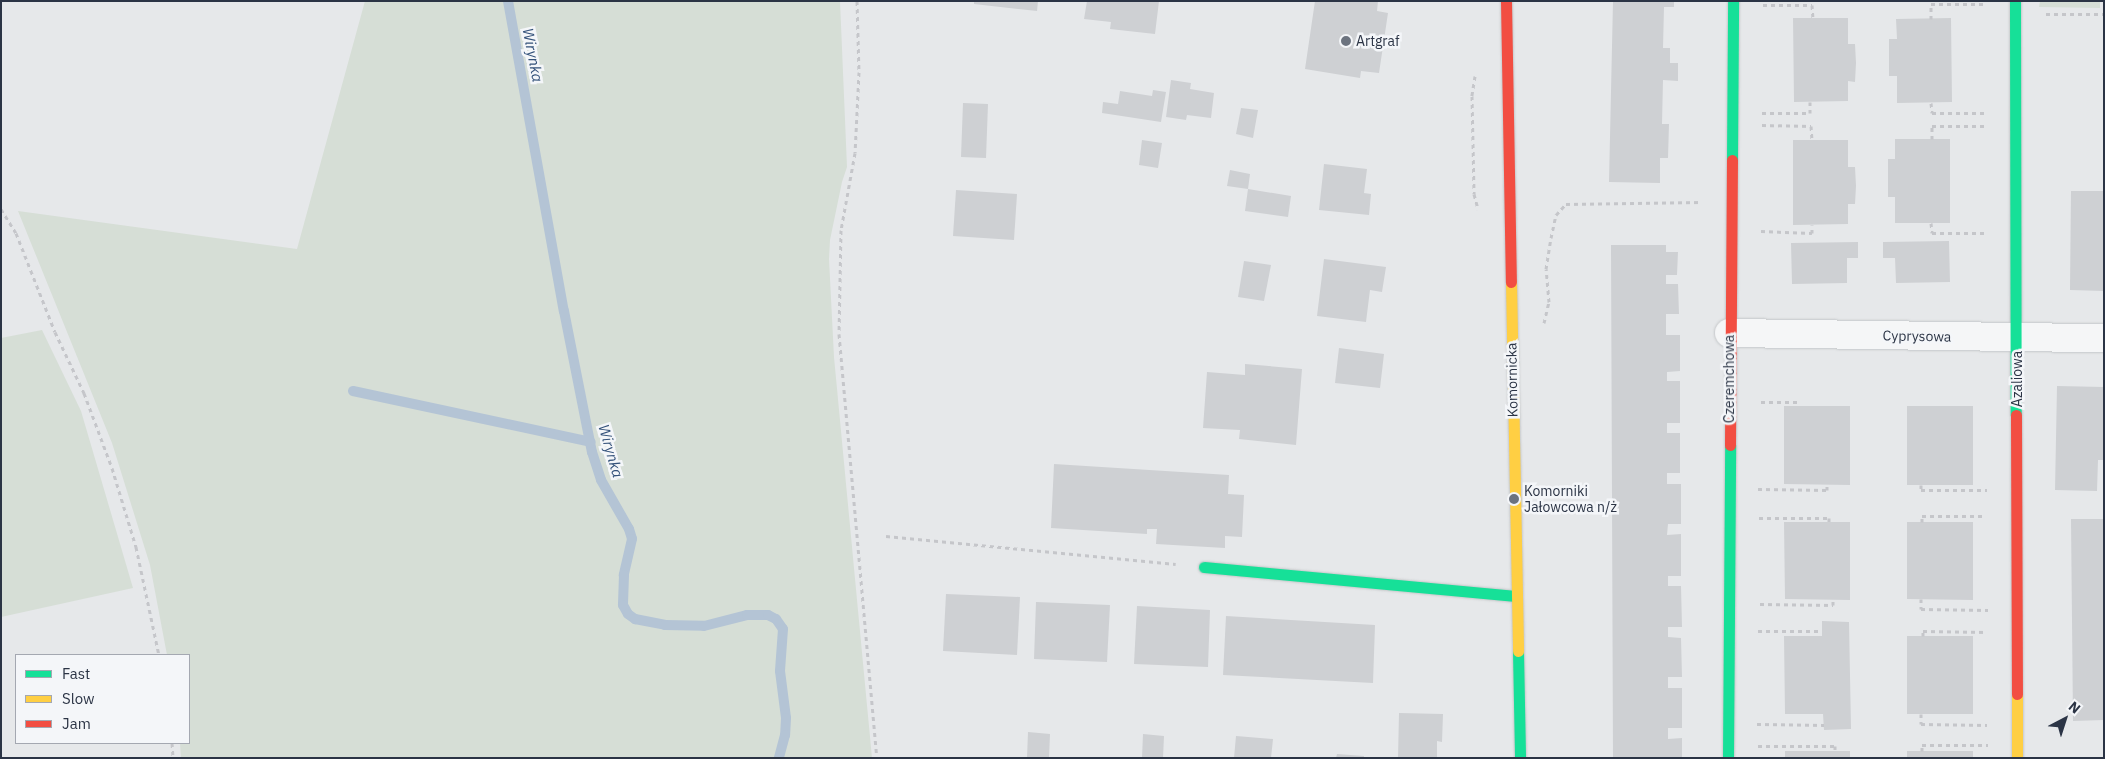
<!DOCTYPE html>
<meta charset="utf-8">
<style>
body{margin:0}
#map{position:relative;width:2105px;height:759px;overflow:hidden;background:#e6e8ea;font-family:"IBM Plex Sans",sans-serif}
div>[style]{position:absolute}
.green>*{inset:0;background:#d6ded6}
.stream>*{height:10px;margin:-5px;padding:0 5px;transform-origin:5px;border-radius:5px;background:#b4c4d5}
.building>*{inset:0;background:#ced0d3}
.path>*{height:3px;margin-top:-1.5px;transform-origin:0;background:repeating-linear-gradient(90deg,#c5c6ca 0 4px,transparent 0 8px)}
.roads{filter:drop-shadow(0 0 1px #c4c6c8) drop-shadow(0 0 1px #c4c6c8)}
.street>*{height:28px;margin:-14px;padding:0 14px;transform-origin:14px;border-radius:14px;background:#f5f6f7}
.fast>*{height:11px;margin:-5.5px;padding:0 5.5px;transform-origin:5.5px;border-radius:5.5px;background:#16e098}
.slow>*{height:11px;margin:-5.5px;padding:0 5.5px;transform-origin:5.5px;border-radius:5.5px;background:#ffcf43}
.jam>*{height:11px;margin:-5.5px;padding:0 5.5px;transform-origin:5.5px;border-radius:5.5px;background:#f24e42}
.dots>*{width:14px;height:14px;translate:-50% -50%;box-sizing:border-box;border:2px solid #f4f6f9;border-radius:50%}
span{translate:-50% -50%;white-space:nowrap;text-align:center;line-height:1.15;-webkit-text-stroke:5px #f4f6f9;paint-order:stroke}
.poi-label{font-size:14px;color:#2b3445}
.left{translate:0 -50%;text-align:left}
.street-label{font-size:14px;color:#2b3445}
.water-label{font-size:15px;color:#34527a;font-style:italic}
.frame{position:absolute;inset:0;border:2px solid #2b3445;pointer-events:none}
.legend{position:absolute;left:15px;top:654px;width:175px;height:90px;box-sizing:border-box;background:#f4f6f9;border:1px solid #a4a8b1;margin:0;padding:6px 9px;list-style:none;font-size:15px;color:#2b3445}
.legend li{display:flex;align-items:center;gap:10px;height:25px}
.legend b{width:25px;border:1px solid #a4a8b1}
.north{position:absolute;left:2040px;top:694px;width:50px;height:50px;-webkit-text-stroke:4px #f4f6f9;paint-order:stroke;rotate:40deg;font-size:14px;font-weight:700;line-height:20px;text-align:center;color:#2b3445}
.north::after{content:'';display:block;margin:auto;width:18px;height:22px;background:#2b3445;clip-path:polygon(50% 0,100% 100%,50% 72%,0 100%)}
</style>
<div id="map">
<div class="green">
<i style="clip-path:polygon(365px 1px,840px 1px,847px 167px,842px 182px,830px 240px,829px 259px,834px 357px,872px 758px,181px 758px,180px 743px,189px 743px,189px 655px,167px 655px,150px 565px,112px 443px,18px 211px,297px 249px)"></i>
<i style="clip-path:polygon(2040px 1px,2100px 1px,2100px 8px,2039px 7px)"></i>
<i style="clip-path:polygon(42px 330px,81px 411px,133px 588px,1px 617px,1px 338px)"></i>
</div>
<div class="stream">
<i style="left:508px;top:1px;width:315px;rotate:79.8deg"></i>
<i style="left:564px;top:311px;width:144px;rotate:78.8deg"></i>
<i style="left:592px;top:452px;width:29px;rotate:72deg"></i>
<i style="left:601px;top:480px;width:56px;rotate:60.3deg"></i>
<i style="left:629px;top:529px;width:10px;rotate:73deg"></i>
<i style="left:632px;top:539px;width:37px;rotate:103deg"></i>
<i style="left:624px;top:575px;width:30px;rotate:92deg"></i>
<i style="left:623px;top:605px;width:10px;rotate:61deg"></i>
<i style="left:628px;top:614px;width:9px;rotate:36deg"></i>
<i style="left:635px;top:619px;width:31px;rotate:11deg"></i>
<i style="left:665px;top:625px;width:39px;rotate:1deg"></i>
<i style="left:704px;top:626px;width:44px;rotate:-14.3deg"></i>
<i style="left:747px;top:615px;width:21px"></i>
<i style="left:768px;top:615px;width:9px;rotate:27deg"></i>
<i style="left:776px;top:619px;width:12px;rotate:55deg"></i>
<i style="left:783px;top:629px;width:42px;rotate:94.1deg"></i>
<i style="left:780px;top:671px;width:47px;rotate:82.7deg"></i>
<i style="left:786px;top:718px;width:17px;rotate:93deg"></i>
<i style="left:785px;top:735px;width:24px;rotate:105deg"></i>
<i style="left:353px;top:391px;width:243px;rotate:12.1deg"></i>
</div>
<div class="building">
<i style="clip-path:polygon(974px 1px,1038px 1px,1037px 11px,974px 4px)"></i>
<i style="clip-path:polygon(1087px 1px,1159px 1px,1155px 34px,1110px 29px,1111px 22px,1084px 19px)"></i>
<i style="clip-path:polygon(1315px 1px,1378px 1px,1377px 11px,1388px 13px,1379px 73px,1361px 71px,1360px 78px,1305px 69px)"></i>
<i style="clip-path:polygon(1613px 1px,1674px 1px,1674px 7px,1664px 7px,1663px 48px,1670px 48px,1670px 63px,1678px 63px,1678px 81px,1663px 80px,1662px 124px,1669px 124px,1668px 158px,1660px 158px,1660px 183px,1609px 182px)"></i>
<i style="clip-path:polygon(1793px 18px,1848px 18px,1848px 44px,1855px 44px,1856px 63px,1855px 82px,1848px 81px,1848px 101px,1794px 102px)"></i>
<i style="clip-path:polygon(1951px 18px,1952px 102px,1897px 103px,1897px 76px,1889px 76px,1889px 39px,1897px 39px,1896px 19px)"></i>
<i style="clip-path:polygon(1171px 80px,1191px 83px,1190px 89px,1214px 93px,1211px 118px,1187px 115px,1186px 120px,1166px 117px)"></i>
<i style="clip-path:polygon(1153px 90px,1166px 92px,1161px 122px,1102px 113px,1103px 102px,1118px 104px,1120px 91px,1152px 96px)"></i>
<i style="clip-path:polygon(963px 103px,988px 104px,986px 158px,961px 157px)"></i>
<i style="clip-path:polygon(1241px 108px,1258px 110px,1253px 138px,1236px 134px)"></i>
<i style="clip-path:polygon(1895px 139px,1950px 139px,1950px 223px,1895px 223px,1895px 197px,1888px 197px,1888px 159px,1895px 159px)"></i>
<i style="clip-path:polygon(1142px 140px,1162px 143px,1158px 168px,1139px 165px)"></i>
<i style="clip-path:polygon(1793px 140px,1848px 140px,1848px 167px,1855px 167px,1856px 186px,1855px 204px,1848px 204px,1848px 224px,1793px 225px)"></i>
<i style="clip-path:polygon(1324px 164px,1367px 169px,1364px 193px,1371px 194px,1369px 215px,1319px 210px)"></i>
<i style="clip-path:polygon(1230px 170px,1250px 174px,1248px 189px,1227px 186px)"></i>
<i style="clip-path:polygon(1248px 189px,1291px 196px,1288px 217px,1245px 211px)"></i>
<i style="clip-path:polygon(956px 190px,1017px 194px,1014px 240px,953px 236px)"></i>
<i style="clip-path:polygon(2071px 191px,2104px 191px,2104px 291px,2070px 290px)"></i>
<i style="clip-path:polygon(1949px 241px,1950px 282px,1896px 283px,1895px 258px,1883px 258px,1883px 242px)"></i>
<i style="clip-path:polygon(1858px 242px,1858px 258px,1847px 258px,1847px 283px,1792px 284px,1791px 243px)"></i>
<i style="clip-path:polygon(1611px 245px,1666px 245px,1666px 252px,1678px 252px,1677px 275px,1666px 275px,1666px 284px,1678px 284px,1679px 314px,1666px 314px,1666px 335px,1680px 335px,1680px 371px,1667px 372px,1667px 381px,1680px 381px,1680px 423px,1667px 423px,1667px 433px,1680px 433px,1680px 473px,1667px 473px,1667px 484px,1681px 484px,1681px 524px,1668px 524px,1667px 535px,1681px 534px,1681px 576px,1668px 576px,1668px 586px,1681px 586px,1682px 627px,1668px 627px,1668px 637px,1681px 638px,1682px 677px,1668px 677px,1668px 688px,1682px 688px,1682px 728px,1668px 728px,1668px 739px,1682px 738px,1682px 758px,1613px 758px)"></i>
<i style="clip-path:polygon(1324px 259px,1386px 267px,1382px 292px,1370px 290px,1366px 322px,1317px 316px)"></i>
<i style="clip-path:polygon(1244px 261px,1271px 265px,1264px 301px,1238px 297px)"></i>
<i style="clip-path:polygon(1339px 348px,1384px 354px,1380px 388px,1335px 383px)"></i>
<i style="clip-path:polygon(1245px 364px,1302px 369px,1296px 445px,1239px 439px,1240px 430px,1203px 428px,1207px 372px,1245px 375px)"></i>
<i style="clip-path:polygon(2057px 386px,2104px 387px,2104px 460px,2098px 460px,2097px 491px,2055px 490px)"></i>
<i style="clip-path:polygon(1784px 406px,1850px 406px,1850px 485px,1784px 484px)"></i>
<i style="clip-path:polygon(1907px 406px,1973px 406px,1973px 485px,1907px 485px)"></i>
<i style="clip-path:polygon(1054px 464px,1229px 475px,1228px 494px,1244px 495px,1242px 537px,1225px 536px,1225px 548px,1156px 544px,1157px 529px,1147px 529px,1147px 534px,1051px 528px)"></i>
<i style="clip-path:polygon(2071px 519px,2104px 519px,2104px 720px,2073px 721px)"></i>
<i style="clip-path:polygon(1784px 522px,1850px 522px,1850px 600px,1785px 599px)"></i>
<i style="clip-path:polygon(1907px 522px,1973px 522px,1973px 600px,1907px 599px)"></i>
<i style="clip-path:polygon(946px 594px,1020px 597px,1017px 655px,943px 651px)"></i>
<i style="clip-path:polygon(1036px 602px,1110px 605px,1107px 662px,1034px 659px)"></i>
<i style="clip-path:polygon(1137px 606px,1210px 610px,1208px 667px,1134px 664px)"></i>
<i style="clip-path:polygon(1226px 616px,1375px 625px,1373px 683px,1223px 675px)"></i>
<i style="clip-path:polygon(1822px 621px,1849px 622px,1851px 729px,1824px 730px,1823px 714px,1785px 714px,1784px 636px,1822px 636px)"></i>
<i style="clip-path:polygon(1907px 636px,1973px 636px,1973px 714px,1907px 714px)"></i>
<i style="clip-path:polygon(1399px 713px,1443px 714px,1442px 742px,1437px 741px,1437px 758px,1398px 758px)"></i>
<i style="clip-path:polygon(1028px 732px,1050px 734px,1049px 758px,1027px 758px)"></i>
<i style="clip-path:polygon(1143px 734px,1164px 736px,1163px 758px,1142px 758px)"></i>
<i style="clip-path:polygon(1236px 736px,1273px 739px,1271px 758px,1234px 758px)"></i>
<i style="clip-path:polygon(1785px 751px,1850px 751px,1850px 758px,1785px 758px)"></i>
<i style="clip-path:polygon(1907px 751px,1973px 751px,1973px 758px,1907px 758px)"></i>
<i style="clip-path:polygon(1337px 754px,1364px 756px,1364px 758px,1336px 758px)"></i>
</div>
<div class="path">
<i style="left:857px;top:1px;width:71px;rotate:88.4deg"></i>
<i style="left:859px;top:72px;width:81px;rotate:92.8deg"></i>
<i style="left:855px;top:153px;width:78px;rotate:100.3deg"></i>
<i style="left:841px;top:230px;width:104px;rotate:91.1deg"></i>
<i style="left:839px;top:334px;width:426px;rotate:84.9deg"></i>
<i style="left:1763px;top:5px;width:49px"></i>
<i style="left:1812px;top:5px;width:13px;rotate:86deg"></i>
<i style="left:2046px;top:14px;width:58px"></i>
<i style="left:1931px;top:19px;width:15px;rotate:-90deg"></i>
<i style="left:1931px;top:4px;width:54px"></i>
<i style="left:1475px;top:76px;width:20px;rotate:99deg"></i>
<i style="left:1472px;top:96px;width:98px;rotate:88.8deg"></i>
<i style="left:1474px;top:194px;width:16px;rotate:75deg"></i>
<i style="left:1931px;top:103px;width:10px;rotate:84deg"></i>
<i style="left:1932px;top:113px;width:54px"></i>
<i style="left:1762px;top:113px;width:48px"></i>
<i style="left:1810px;top:113px;width:11px;rotate:-90deg"></i>
<i style="left:1762px;top:125px;width:49px;rotate:1.2deg"></i>
<i style="left:1811px;top:126px;width:14px;rotate:86deg"></i>
<i style="left:1932px;top:139px;width:13px;rotate:-90deg"></i>
<i style="left:1932px;top:126px;width:54px"></i>
<i style="left:1px;top:209px;width:28px;rotate:58deg"></i>
<i style="left:16px;top:233px;width:106px;rotate:68.5deg"></i>
<i style="left:55px;top:332px;width:68px;rotate:64.6deg"></i>
<i style="left:84px;top:393px;width:80px;rotate:69.5deg"></i>
<i style="left:112px;top:468px;width:83px;rotate:73.1deg"></i>
<i style="left:136px;top:547px;width:110px;rotate:78deg"></i>
<i style="left:1931px;top:223px;width:10px;rotate:84deg"></i>
<i style="left:1932px;top:233px;width:54px"></i>
<i style="left:1761px;top:231px;width:51px;rotate:2.2deg"></i>
<i style="left:1812px;top:233px;width:8px;rotate:-90deg"></i>
<i style="left:1544px;top:323px;width:22px;rotate:-77deg"></i>
<i style="left:1549px;top:302px;width:33px;rotate:-95deg"></i>
<i style="left:1546px;top:269px;width:31px;rotate:-81deg"></i>
<i style="left:1551px;top:238px;width:24px;rotate:-78deg"></i>
<i style="left:1556px;top:215px;width:15px;rotate:-48deg"></i>
<i style="left:1566px;top:204px;width:136px;rotate:-0.8deg"></i>
<i style="left:1761px;top:402px;width:39px"></i>
<i style="left:1921px;top:485px;width:5px;rotate:90deg"></i>
<i style="left:1921px;top:490px;width:66px"></i>
<i style="left:1758px;top:489px;width:69px;rotate:0.8deg"></i>
<i style="left:1827px;top:490px;width:5px;rotate:-90deg"></i>
<i style="left:1759px;top:518px;width:70px"></i>
<i style="left:1829px;top:518px;width:4px;rotate:90deg"></i>
<i style="left:1922px;top:522px;width:6px;rotate:-90deg"></i>
<i style="left:1922px;top:516px;width:64px"></i>
<i style="left:886px;top:536px;width:291px;rotate:5.5deg"></i>
<i style="left:1921px;top:599px;width:10px;rotate:90deg"></i>
<i style="left:1921px;top:609px;width:67px;rotate:0.9deg"></i>
<i style="left:1760px;top:604px;width:73px;rotate:0.8deg"></i>
<i style="left:1833px;top:605px;width:5px;rotate:-90deg"></i>
<i style="left:1758px;top:631px;width:64px"></i>
<i style="left:1923px;top:636px;width:5px;rotate:-90deg"></i>
<i style="left:1923px;top:631px;width:64px;rotate:0.9deg"></i>
<i style="left:1921px;top:714px;width:10px;rotate:90deg"></i>
<i style="left:1921px;top:724px;width:66px;rotate:0.9deg"></i>
<i style="left:1757px;top:724px;width:67px;rotate:0.9deg"></i>
<i style="left:172px;top:743px;width:15px;rotate:86deg"></i>
<i style="left:1758px;top:746px;width:77px"></i>
<i style="left:1835px;top:746px;width:5px;rotate:90deg"></i>
<i style="left:1922px;top:751px;width:6px;rotate:-90deg"></i>
<i style="left:1922px;top:745px;width:66px"></i>
</div>
<div class="roads">
<div class="street">
<i style="left:1729px;top:333px;width:375px;rotate:0.8deg"></i>
</div>
<div class="fast">
<i style="left:2015px;top:1px;width:414px;rotate:89.9deg"></i>
<i style="left:1732px;top:160px;width:159px;rotate:-89.6deg"></i>
<i style="left:1204px;top:567px;width:313px;rotate:5.3deg"></i>
<i style="left:1518px;top:651px;width:107px;rotate:88.9deg"></i>
<i style="left:1728px;top:758px;width:313px;rotate:-89.6deg"></i>
</div>
<div class="slow">
<i style="left:1511px;top:282px;width:369px;rotate:88.9deg"></i>
<i style="left:2017px;top:694px;width:64px;rotate:90deg"></i>
</div>
<div class="jam">
<i style="left:1506px;top:1px;width:281px;rotate:89deg"></i>
<i style="left:2016px;top:415px;width:279px;rotate:89.8deg"></i>
<i style="left:1730px;top:445px;width:285px;rotate:-89.6deg"></i>
</div>
</div>
<div class="dots">
<i style="left:1346px;top:41px;background:#6c737f"></i>
<i style="left:1514px;top:499px;background:#6c737f"></i>
</div>
<div class="poi-label">
<span class="left" style="left:1356px;top:41px">Artgraf</span>
<span class="left" style="left:1524px;top:499px">Komorniki<br>Jałowcowa n/ż</span>
</div>
<div class="street-label">
<span style="left:1917px;top:336px;rotate:1deg">Cyprysowa</span>
<span style="left:1729px;top:379px;rotate:-90deg">Czeremchowa</span>
<span style="left:2017px;top:379px;rotate:-90deg">Azaliowa</span>
<span style="left:1512px;top:380px;rotate:-91deg">Komornicka</span>
</div>
<div class="water-label">
<span style="left:533px;top:55px;rotate:79deg">Wirynka</span>
<span style="left:611px;top:451px;rotate:74deg">Wirynka</span>
</div>
<div class="frame"></div>
<ul class="legend">
<li><b style="height:6px;background:#16e098"></b>Fast</li>
<li><b style="height:6px;background:#ffcf43"></b>Slow</li>
<li><b style="height:6px;background:#f24e42"></b>Jam</li>
</ul>
<div class="north">N</div>
</div>
